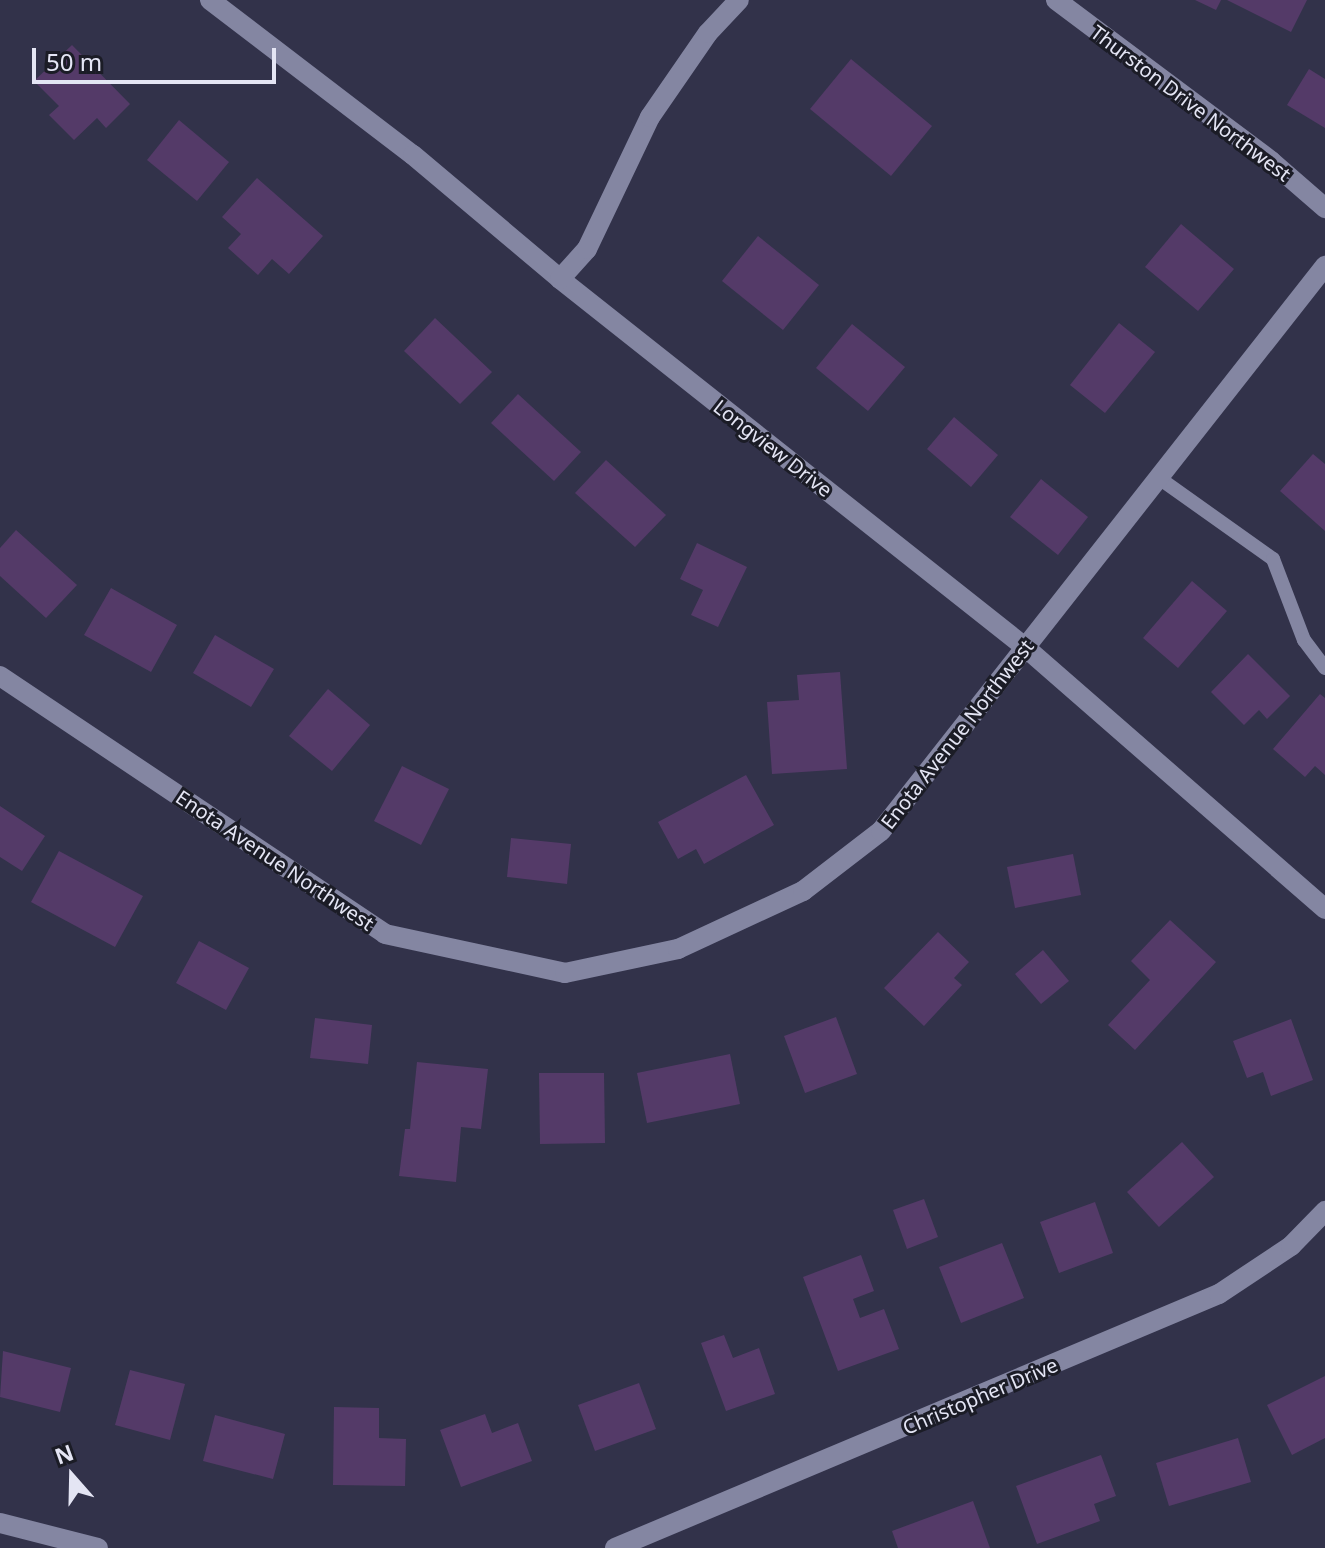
<!DOCTYPE html>
<style>
body{margin:0}
#map{position:relative;width:1325px;height:1548px;overflow:hidden;background:#32324a;font-family:"Noto Sans",sans-serif}
div>[style]{position:absolute}
.building>*{inset:0;background:#543a68}
.lane>*{height:14px;margin:-7px;padding:0 7px;transform-origin:7px;border-radius:7px;background:#8486a2}
.street>*{height:20px;margin:-10px;padding:0 10px;transform-origin:10px;border-radius:10px;background:#8486a2}
span{translate:-50% -50%;white-space:nowrap;text-align:center;line-height:1.15;-webkit-text-stroke:6px #1b1c26;paint-order:stroke}
.street-label{font-size:20px;color:#e4e5f4}
.north{position:absolute;left:32px;top:1436px;width:80px;height:80px;-webkit-text-stroke:6px #1b1c26;paint-order:stroke;rotate:340deg;font-size:22px;font-weight:700;line-height:32px;text-align:center;color:#e4e5f4}
.north::after{content:'';display:block;margin:auto;width:28px;height:36px;background:#e4e5f4;clip-path:polygon(50% 0,100% 100%,50% 72%,0 100%)}
.scale{position:absolute;left:32px;top:48px;width:244px;height:36px;box-sizing:border-box;border:4px solid #e4e5f4;border-top:0;padding-left:10px;font-size:24px;line-height:28px;white-space:nowrap;color:#e4e5f4;-webkit-text-stroke:6px #1b1c26;paint-order:stroke}
</style>
<div id="map">
<div class="building">
<i style="clip-path:polygon(1195px 0,1221px 0,1216px 10px)"></i>
<i style="clip-path:polygon(1227px 0,1307px 0,1291px 32px)"></i>
<i style="clip-path:polygon(72px 45px,130px 104px,106px 128px,97px 118px,74px 140px,49px 115px,59px 106px,34px 81px)"></i>
<i style="clip-path:polygon(851px 59px,932px 126px,891px 176px,810px 109px)"></i>
<i style="clip-path:polygon(1309px 69px,1325px 79px,1325px 128px,1287px 105px)"></i>
<i style="clip-path:polygon(179px 120px,229px 162px,197px 201px,147px 160px)"></i>
<i style="clip-path:polygon(257px 178px,323px 236px,289px 274px,272px 259px,258px 275px,228px 248px,241px 234px,222px 217px)"></i>
<i style="clip-path:polygon(1181px 224px,1234px 269px,1198px 311px,1145px 267px)"></i>
<i style="clip-path:polygon(758px 236px,819px 285px,783px 330px,722px 281px)"></i>
<i style="clip-path:polygon(435px 318px,492px 372px,460px 404px,404px 351px)"></i>
<i style="clip-path:polygon(1119px 323px,1155px 352px,1105px 413px,1070px 385px)"></i>
<i style="clip-path:polygon(852px 324px,905px 367px,868px 411px,816px 368px)"></i>
<i style="clip-path:polygon(518px 394px,581px 452px,554px 481px,491px 423px)"></i>
<i style="clip-path:polygon(954px 417px,998px 455px,971px 487px,927px 449px)"></i>
<i style="clip-path:polygon(1313px 454px,1325px 464px,1325px 531px,1280px 491px)"></i>
<i style="clip-path:polygon(606px 460px,666px 515px,635px 547px,575px 493px)"></i>
<i style="clip-path:polygon(1041px 479px,1088px 517px,1058px 555px,1010px 517px)"></i>
<i style="clip-path:polygon(16px 530px,77px 585px,46px 618px,0 576px,0 548px)"></i>
<i style="clip-path:polygon(697px 543px,747px 567px,718px 627px,691px 615px,703px 590px,680px 579px)"></i>
<i style="clip-path:polygon(1192px 581px,1227px 611px,1178px 668px,1143px 638px)"></i>
<i style="clip-path:polygon(111px 588px,177px 625px,151px 672px,84px 635px)"></i>
<i style="clip-path:polygon(215px 635px,274px 669px,251px 707px,193px 673px)"></i>
<i style="clip-path:polygon(1248px 654px,1290px 696px,1267px 719px,1259px 710px,1244px 725px,1211px 692px)"></i>
<i style="clip-path:polygon(840px 672px,847px 769px,772px 774px,767px 702px,799px 700px,797px 675px)"></i>
<i style="clip-path:polygon(328px 689px,370px 725px,332px 771px,289px 736px)"></i>
<i style="clip-path:polygon(1320px 694px,1325px 698px,1325px 775px,1315px 766px,1305px 777px,1273px 749px)"></i>
<i style="clip-path:polygon(402px 766px,449px 789px,421px 845px,374px 821px)"></i>
<i style="clip-path:polygon(746px 775px,774px 825px,704px 864px,696px 849px,678px 859px,658px 822px)"></i>
<i style="clip-path:polygon(0 806px,45px 836px,22px 871px,0 857px)"></i>
<i style="clip-path:polygon(511px 838px,571px 844px,567px 884px,507px 877px)"></i>
<i style="clip-path:polygon(59px 851px,143px 896px,115px 947px,31px 902px)"></i>
<i style="clip-path:polygon(1073px 854px,1081px 895px,1015px 908px,1007px 867px)"></i>
<i style="clip-path:polygon(1170px 920px,1216px 962px,1135px 1050px,1108px 1025px,1150px 980px,1131px 961px)"></i>
<i style="clip-path:polygon(938px 932px,969px 962px,954px 978px,962px 985px,924px 1026px,884px 988px)"></i>
<i style="clip-path:polygon(199px 941px,249px 968px,226px 1010px,176px 983px)"></i>
<i style="clip-path:polygon(1043px 950px,1069px 981px,1041px 1004px,1015px 974px)"></i>
<i style="clip-path:polygon(836px 1017px,857px 1074px,805px 1093px,784px 1036px)"></i>
<i style="clip-path:polygon(315px 1018px,372px 1025px,368px 1064px,310px 1058px)"></i>
<i style="clip-path:polygon(1291px 1019px,1313px 1080px,1271px 1096px,1263px 1072px,1247px 1078px,1233px 1041px)"></i>
<i style="clip-path:polygon(730px 1054px,740px 1104px,647px 1123px,637px 1073px)"></i>
<i style="clip-path:polygon(417px 1062px,488px 1069px,481px 1129px,461px 1127px,456px 1182px,399px 1176px,405px 1129px,410px 1129px)"></i>
<i style="clip-path:polygon(539px 1073px,604px 1073px,605px 1143px,540px 1144px)"></i>
<i style="clip-path:polygon(1182px 1142px,1214px 1177px,1159px 1227px,1127px 1192px)"></i>
<i style="clip-path:polygon(924px 1199px,938px 1237px,907px 1249px,893px 1210px)"></i>
<i style="clip-path:polygon(1095px 1202px,1113px 1253px,1059px 1273px,1040px 1222px)"></i>
<i style="clip-path:polygon(1002px 1243px,1024px 1298px,961px 1323px,939px 1267px)"></i>
<i style="clip-path:polygon(861px 1255px,874px 1291px,853px 1299px,860px 1318px,884px 1309px,899px 1349px,838px 1371px,803px 1277px)"></i>
<i style="clip-path:polygon(724px 1335px,733px 1358px,759px 1348px,775px 1394px,726px 1411px,701px 1343px)"></i>
<i style="clip-path:polygon(3px 1351px,71px 1368px,60px 1412px,0 1397px)"></i>
<i style="clip-path:polygon(130px 1370px,185px 1384px,170px 1440px,115px 1425px)"></i>
<i style="clip-path:polygon(1325px 1376px,1325px 1438px,1292px 1455px,1267px 1405px)"></i>
<i style="clip-path:polygon(639px 1383px,656px 1429px,595px 1451px,578px 1405px)"></i>
<i style="clip-path:polygon(334px 1407px,379px 1408px,379px 1438px,406px 1439px,405px 1486px,333px 1485px)"></i>
<i style="clip-path:polygon(485px 1414px,492px 1433px,518px 1423px,532px 1461px,461px 1487px,440px 1430px)"></i>
<i style="clip-path:polygon(215px 1415px,285px 1434px,273px 1479px,203px 1461px)"></i>
<i style="clip-path:polygon(1238px 1438px,1251px 1482px,1169px 1506px,1156px 1463px)"></i>
<i style="clip-path:polygon(1101px 1455px,1116px 1496px,1094px 1504px,1100px 1521px,1037px 1544px,1016px 1486px)"></i>
<i style="clip-path:polygon(973px 1501px,990px 1548px,898px 1548px,892px 1531px)"></i>
</div>
<div class="lane">
<i style="left:1159px;top:478px;width:140px;rotate:35.4deg"></i>
<i style="left:1273px;top:559px;width:87px;rotate:69.1deg"></i>
<i style="left:1304px;top:640px;width:35px;rotate:53deg"></i>
</div>
<div class="street">
<i style="left:210px;top:0;width:255px;rotate:37.4deg"></i>
<i style="left:413px;top:155px;width:192px;rotate:40.1deg"></i>
<i style="left:560px;top:279px;width:594px;rotate:38.37deg"></i>
<i style="left:1026px;top:648px;width:397px;rotate:41.1deg"></i>
<i style="left:1056px;top:0;width:269px;rotate:36.8deg"></i>
<i style="left:1271px;top:161px;width:72px;rotate:41deg"></i>
<i style="left:560px;top:279px;width:40px;rotate:-48deg"></i>
<i style="left:587px;top:249px;width:146px;rotate:-64.5deg"></i>
<i style="left:650px;top:117px;width:102px;rotate:-55.4deg"></i>
<i style="left:708px;top:33px;width:45px;rotate:-46.8deg"></i>
<i style="left:0;top:676px;width:463px;rotate:33.8deg"></i>
<i style="left:385px;top:934px;width:184px;rotate:12.2deg"></i>
<i style="left:565px;top:973px;width:116px;rotate:-12deg"></i>
<i style="left:678px;top:949px;width:138px;rotate:-24.9deg"></i>
<i style="left:803px;top:891px;width:98px;rotate:-37.6deg"></i>
<i style="left:881px;top:831px;width:719px;rotate:-51.84deg"></i>
<i style="left:0;top:1523px;width:101px;rotate:14.3deg"></i>
<i style="left:615px;top:1548px;width:655px;rotate:-22.81deg"></i>
<i style="left:1219px;top:1294px;width:87px;rotate:-33.7deg"></i>
<i style="left:1291px;top:1246px;width:49px;rotate:-45.8deg"></i>
</div>
<div class="street-label">
<span style="left:1191px;top:103px;rotate:37deg">Thurston Drive Northwest</span>
<span style="left:773px;top:448px;rotate:38deg">Longview Drive</span>
<span style="left:957px;top:734px;rotate:-52deg">Enota Avenue Northwest</span>
<span style="left:275px;top:860px;rotate:34deg">Enota Avenue Northwest</span>
<span style="left:980px;top:1396px;rotate:-23deg">Christopher Drive</span>
</div>
<div class="north">N</div>
<div class="scale">50 m</div>
</div>
